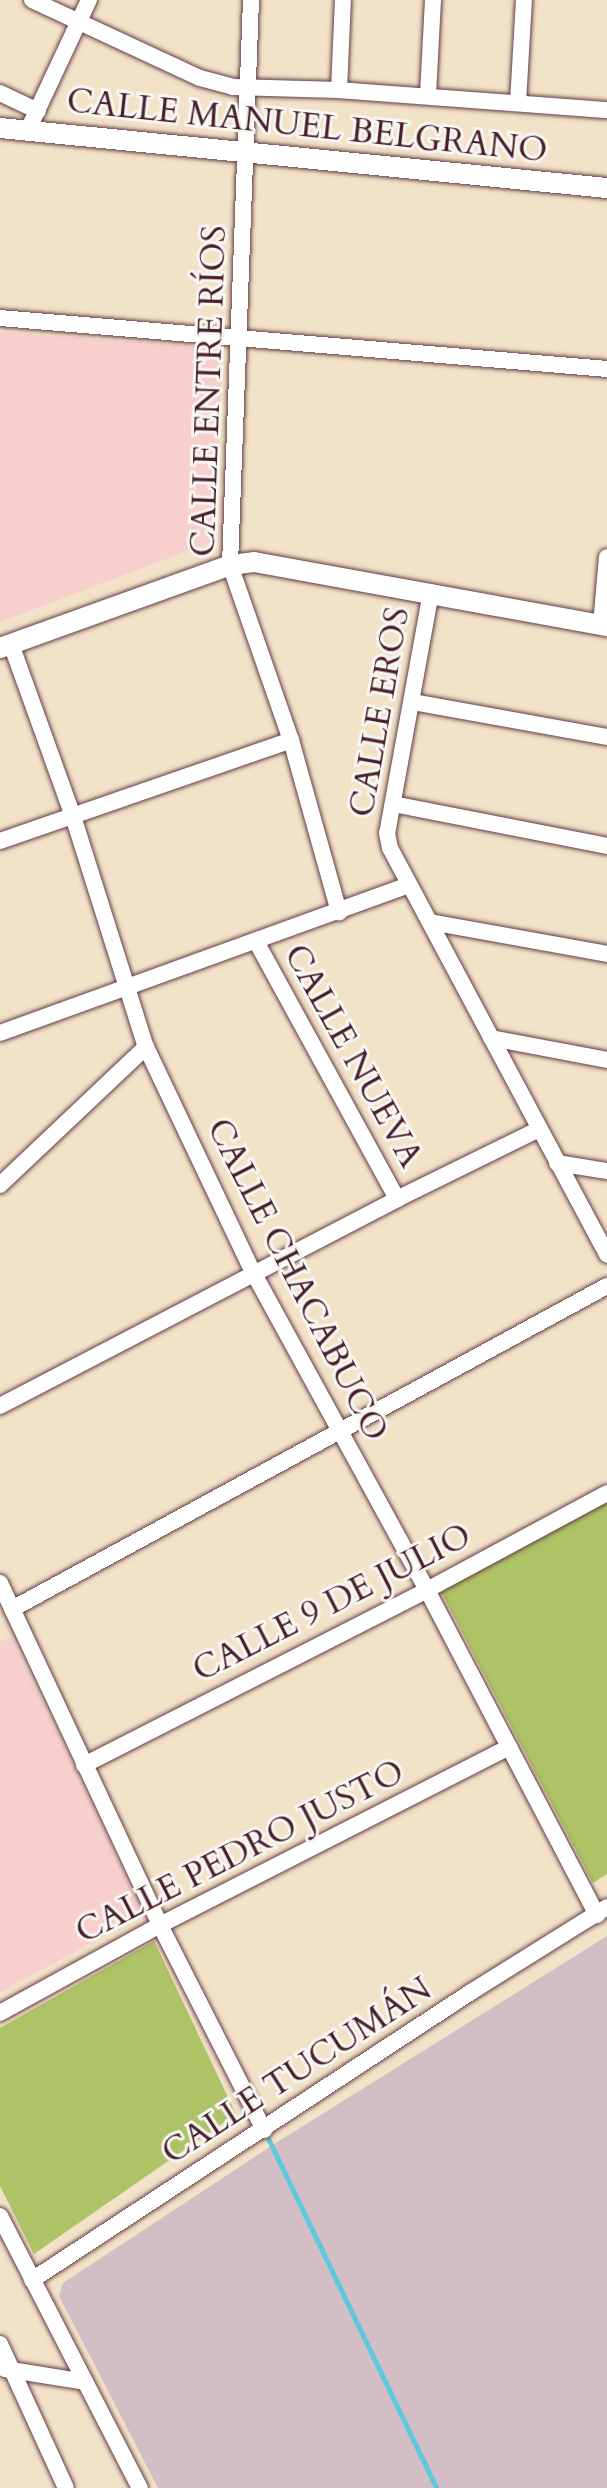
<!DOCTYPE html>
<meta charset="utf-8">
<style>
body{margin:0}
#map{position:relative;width:607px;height:2488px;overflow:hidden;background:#f2e2c8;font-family:Cardo,serif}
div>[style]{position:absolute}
.built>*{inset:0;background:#f7d0ce}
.industrial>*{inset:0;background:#d2bec4}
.green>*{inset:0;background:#aec266}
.stream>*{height:5px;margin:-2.5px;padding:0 2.5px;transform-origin:2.5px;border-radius:2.5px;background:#5fc8da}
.roads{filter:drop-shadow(0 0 2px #633c43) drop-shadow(0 0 2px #633c43)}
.minor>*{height:16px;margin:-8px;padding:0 8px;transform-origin:8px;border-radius:8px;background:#fff}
.tertiary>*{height:20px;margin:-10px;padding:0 10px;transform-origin:10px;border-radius:10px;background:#fff}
span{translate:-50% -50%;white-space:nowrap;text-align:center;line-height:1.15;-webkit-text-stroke:6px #f6f6f2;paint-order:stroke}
.street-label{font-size:34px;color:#4a1f2b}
</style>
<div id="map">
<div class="built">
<i style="clip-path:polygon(0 332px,223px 348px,214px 541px,0 622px)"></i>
<i style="clip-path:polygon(11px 1636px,144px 1915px,0 1992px,0 1642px)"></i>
</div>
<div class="industrial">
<i style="clip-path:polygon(607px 1936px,607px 2488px,158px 2488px,59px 2296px,63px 2283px,271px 2146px)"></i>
</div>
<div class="green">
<i style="clip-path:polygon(607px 1499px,607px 1874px,593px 1883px,439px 1588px)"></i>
<i style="clip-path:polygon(154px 1941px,236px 2114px,34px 2254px,0 2186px,0 2028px)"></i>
</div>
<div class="stream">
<i style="left:265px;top:2132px;width:395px;rotate:64.3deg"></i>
</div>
<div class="roads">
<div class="minor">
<i style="left:32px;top:0;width:185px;rotate:24.9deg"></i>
<i style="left:200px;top:78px;width:34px;rotate:15deg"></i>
<i style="left:233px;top:87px;width:106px;rotate:1.6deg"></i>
<i style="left:339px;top:90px;width:269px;rotate:4.3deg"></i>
<i style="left:251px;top:0;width:565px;rotate:92.13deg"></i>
<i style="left:230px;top:565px;width:185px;rotate:70.8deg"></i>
<i style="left:291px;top:740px;width:179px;rotate:74.4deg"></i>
<i style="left:339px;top:90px;width:90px;rotate:-87.5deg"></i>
<i style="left:0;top:93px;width:42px;rotate:25.3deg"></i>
<i style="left:428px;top:95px;width:95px;rotate:-87deg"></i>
<i style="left:518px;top:103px;width:103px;rotate:-86.7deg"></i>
<i style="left:28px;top:130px;width:144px;rotate:-64.9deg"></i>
<i style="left:0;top:318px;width:609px;rotate:4.8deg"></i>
<i style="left:431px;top:592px;width:245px;rotate:100.3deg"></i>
<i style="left:387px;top:833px;width:15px;rotate:79deg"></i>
<i style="left:390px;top:848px;width:461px;rotate:61.9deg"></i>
<i style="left:601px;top:625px;width:68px;rotate:-85deg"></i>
<i style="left:11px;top:644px;width:180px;rotate:70.2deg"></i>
<i style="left:72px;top:813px;width:245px;rotate:72.5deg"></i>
<i style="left:146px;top:1047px;width:249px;rotate:64.6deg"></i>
<i style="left:253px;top:1272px;width:362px;rotate:61.3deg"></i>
<i style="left:427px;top:1590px;width:367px;rotate:62.4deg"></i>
<i style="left:413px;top:702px;width:197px;rotate:10.2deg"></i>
<i style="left:393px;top:804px;width:218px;rotate:11.1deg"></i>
<i style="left:0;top:841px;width:308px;rotate:-19.1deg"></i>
<i style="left:430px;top:922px;width:180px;rotate:10.2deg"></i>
<i style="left:257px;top:943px;width:292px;rotate:61.3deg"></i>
<i style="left:0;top:1033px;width:433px;rotate:-19.9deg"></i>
<i style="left:491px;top:1038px;width:118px;rotate:10.7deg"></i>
<i style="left:557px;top:1163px;width:51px;rotate:9.1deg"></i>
<i style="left:0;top:1185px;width:201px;rotate:-43.4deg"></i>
<i style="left:0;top:1406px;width:448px;rotate:-27.5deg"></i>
<i style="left:397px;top:1199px;width:156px;rotate:-26.2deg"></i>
<i style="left:0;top:1583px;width:378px;rotate:64.9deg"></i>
<i style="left:160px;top:1925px;width:230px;rotate:63.1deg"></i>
<i style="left:12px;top:1609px;width:677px;rotate:-28.5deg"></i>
<i style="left:84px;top:1765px;width:385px;rotate:-27deg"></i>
<i style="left:427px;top:1590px;width:204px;rotate:-28.3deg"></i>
<i style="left:0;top:2013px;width:183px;rotate:-28.8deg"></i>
<i style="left:160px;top:1925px;width:392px;rotate:-27deg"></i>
<i style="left:0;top:2216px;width:306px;rotate:62.8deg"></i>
<i style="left:32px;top:2280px;width:525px;rotate:-33.27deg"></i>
<i style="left:471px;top:1992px;width:160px;rotate:-32deg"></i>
<i style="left:0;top:2344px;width:158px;rotate:65.4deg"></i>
<i style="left:5px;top:2369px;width:81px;rotate:9.2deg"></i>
</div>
<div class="tertiary">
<i style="left:0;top:128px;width:610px;rotate:5.65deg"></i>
<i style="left:0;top:648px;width:245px;rotate:-19.8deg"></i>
<i style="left:230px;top:565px;width:24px;rotate:-7deg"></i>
<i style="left:254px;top:562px;width:359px;rotate:10.3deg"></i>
</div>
</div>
<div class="street-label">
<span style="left:307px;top:126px;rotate:6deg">CALLE MANUEL BELGRANO</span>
<span style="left:209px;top:391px;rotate:-88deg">CALLE ENTRE RÍOS</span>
<span style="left:380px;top:712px;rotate:-80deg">CALLE EROS</span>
<span style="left:353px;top:1056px;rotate:61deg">CALLE NUEVA</span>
<span style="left:297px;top:1280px;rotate:63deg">CALLE CHACABUCO</span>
<span style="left:332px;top:1603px;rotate:-27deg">CALLE 9 DE JULIO</span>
<span style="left:240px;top:1852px;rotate:-27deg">CALLE PEDRO JUSTO</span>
<span style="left:297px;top:2071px;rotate:-33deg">CALLE TUCUMÁN</span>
</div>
</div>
